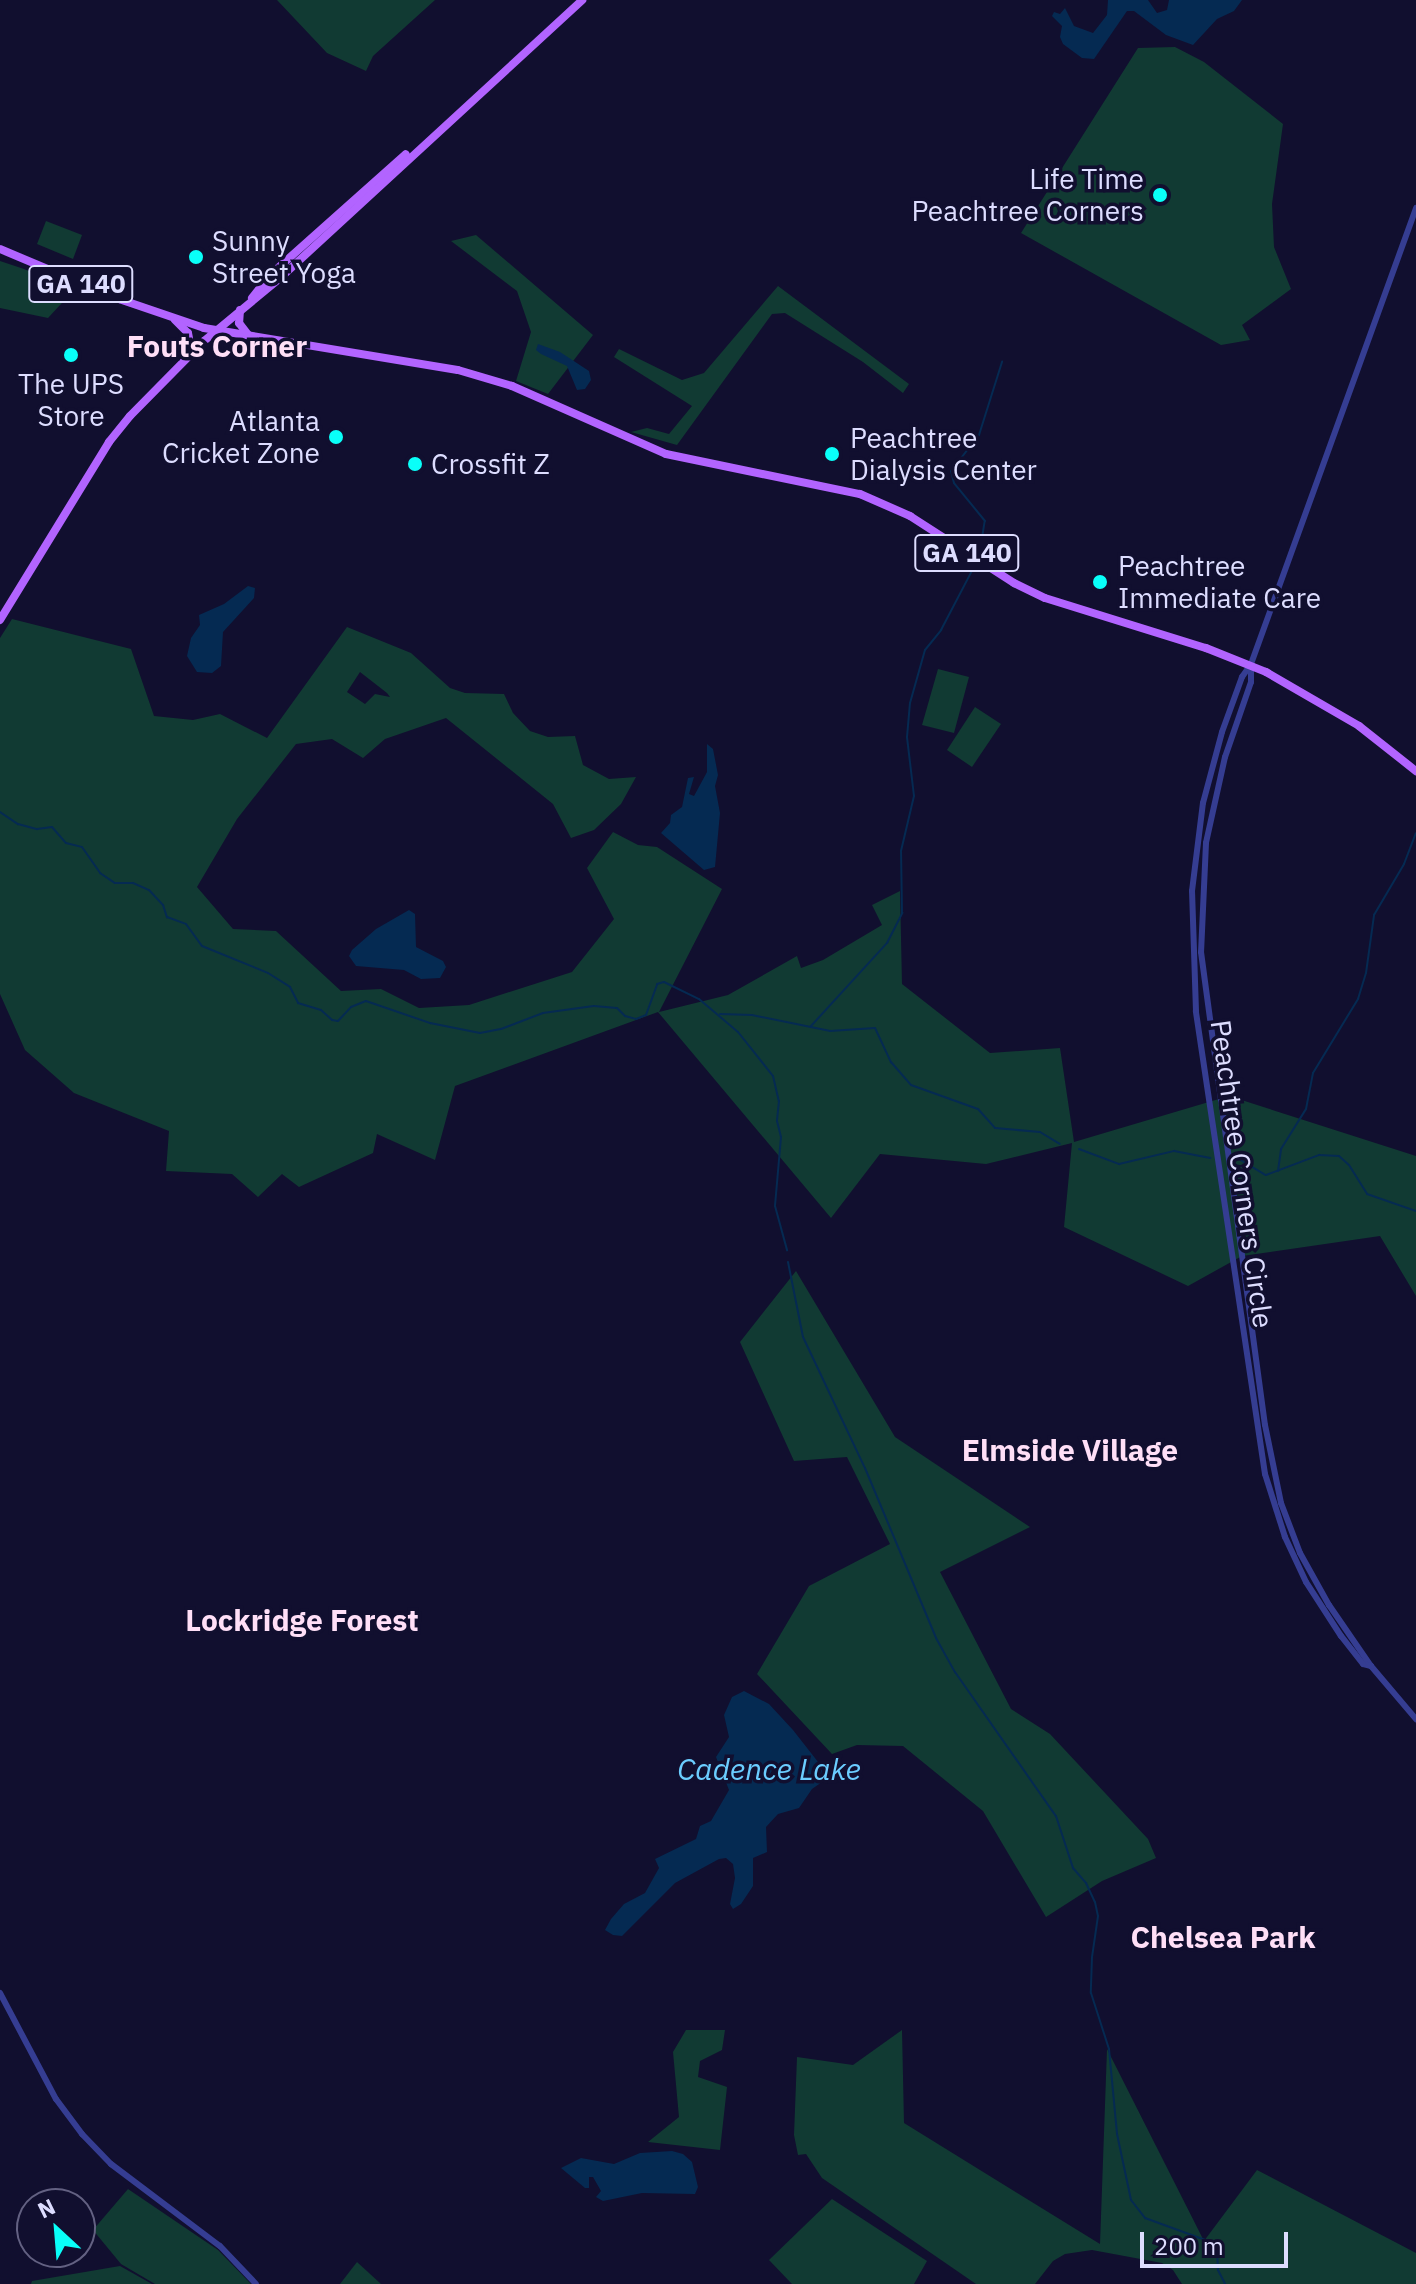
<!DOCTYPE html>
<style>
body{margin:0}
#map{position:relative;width:1416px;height:2284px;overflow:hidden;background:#110f2f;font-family:"IBM Plex Sans",sans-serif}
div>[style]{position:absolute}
.green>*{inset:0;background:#113a33}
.water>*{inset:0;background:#052a52}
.stream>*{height:2px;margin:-1px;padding:0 1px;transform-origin:1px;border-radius:1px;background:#052a52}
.minor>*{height:6px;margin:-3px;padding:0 3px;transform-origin:3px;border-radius:3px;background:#353d92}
.major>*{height:8px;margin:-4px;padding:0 4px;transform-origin:4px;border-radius:4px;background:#b264ff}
.dots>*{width:22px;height:22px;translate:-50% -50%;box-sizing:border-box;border:4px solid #110f2f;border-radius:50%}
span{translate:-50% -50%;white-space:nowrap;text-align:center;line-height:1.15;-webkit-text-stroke:7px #110f2f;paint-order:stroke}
.shield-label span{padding:2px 6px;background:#110f2f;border:2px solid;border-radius:6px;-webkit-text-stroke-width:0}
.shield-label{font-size:26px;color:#ddf;font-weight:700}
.poi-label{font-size:28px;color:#ddf}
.right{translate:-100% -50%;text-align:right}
.left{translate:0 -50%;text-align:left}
.street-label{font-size:28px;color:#ddf}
.neighbourhood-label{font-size:30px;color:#ffdff7;font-weight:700}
.water-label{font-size:30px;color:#6bcdff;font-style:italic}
.north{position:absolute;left:16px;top:2188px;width:80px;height:80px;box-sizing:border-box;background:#110f2f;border:2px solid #636182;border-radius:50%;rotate:334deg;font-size:22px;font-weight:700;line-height:32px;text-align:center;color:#ddf}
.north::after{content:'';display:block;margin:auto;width:28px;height:36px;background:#09fff9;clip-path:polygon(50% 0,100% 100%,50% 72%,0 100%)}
.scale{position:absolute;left:1140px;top:2232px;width:148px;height:36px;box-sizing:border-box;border:4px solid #ddf;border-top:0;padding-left:10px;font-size:24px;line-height:28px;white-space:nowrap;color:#ddf;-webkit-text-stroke:6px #110f2f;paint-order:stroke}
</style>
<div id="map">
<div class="green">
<i style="clip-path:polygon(277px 0,435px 0,373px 56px,366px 71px,327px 53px)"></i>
<i style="clip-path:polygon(1175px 47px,1204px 62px,1283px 124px,1272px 204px,1274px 247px,1291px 289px,1242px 325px,1250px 340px,1221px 345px,1021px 233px,1138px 48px)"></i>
<i style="clip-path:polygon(46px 221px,82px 235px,73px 259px,37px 244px)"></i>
<i style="clip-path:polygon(476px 235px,593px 335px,548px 394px,516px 381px,531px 332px,517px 291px,451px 241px)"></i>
<i style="clip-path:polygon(0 261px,24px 269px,74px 290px,48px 318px,0 308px)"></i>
<i style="clip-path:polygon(778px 286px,909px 384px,903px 393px,863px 362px,785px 313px,772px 314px,677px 445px,631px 432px,647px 428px,669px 434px,692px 406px,614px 357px,619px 349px,682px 380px,704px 373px)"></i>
<i style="clip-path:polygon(evenodd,12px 619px,131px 649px,154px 716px,193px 720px,220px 714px,267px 738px,347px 627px,411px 653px,450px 688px,465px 693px,504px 694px,513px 713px,530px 731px,548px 737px,575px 736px,583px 765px,609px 779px,636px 777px,621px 804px,594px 830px,571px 838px,553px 804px,446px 718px,385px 739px,363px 758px,332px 739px,296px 744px,237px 819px,197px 887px,233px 929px,276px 931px,341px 991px,381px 989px,419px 1008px,469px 1005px,572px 972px,614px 919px,587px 868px,613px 832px,638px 845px,657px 847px,722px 889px,659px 1012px,728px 995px,797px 956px,801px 968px,823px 960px,882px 925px,872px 905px,900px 891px,902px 984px,990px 1053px,1060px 1048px,1074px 1142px,1229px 1096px,1416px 1156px,1416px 1296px,1380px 1236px,1242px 1256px,1188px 1286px,1064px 1227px,1072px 1143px,986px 1164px,880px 1154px,831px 1218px,658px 1012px,455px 1086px,435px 1160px,377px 1134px,373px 1153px,299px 1187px,282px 1174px,258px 1197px,232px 1174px,166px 1171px,169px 1131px,74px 1093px,25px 1050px,0 994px,0 638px,12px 619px,360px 672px,387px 693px,390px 697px,375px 694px,365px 704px,347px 692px,360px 672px)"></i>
<i style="clip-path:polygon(938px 669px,969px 677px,954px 733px,922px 725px)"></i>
<i style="clip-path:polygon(975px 707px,1001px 724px,972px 767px,947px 750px)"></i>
<i style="clip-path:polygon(796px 1271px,895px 1437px,1030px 1527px,940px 1572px,1011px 1709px,1050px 1734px,1148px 1839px,1156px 1858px,1102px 1881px,1046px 1917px,983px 1811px,903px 1746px,857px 1745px,832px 1754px,757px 1674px,809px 1586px,890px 1544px,847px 1457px,794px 1461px,740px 1342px)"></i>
<i style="clip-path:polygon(686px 2030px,725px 2030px,722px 2050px,700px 2061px,698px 2077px,727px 2087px,720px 2150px,648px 2142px,679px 2117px,673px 2052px)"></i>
<i style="clip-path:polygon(902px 2030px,904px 2123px,1100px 2244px,1107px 2049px,1204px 2241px,1257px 2170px,1416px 2253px,1416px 2284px,1182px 2284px,1173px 2270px,1162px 2263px,1092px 2250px,1065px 2254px,1053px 2261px,1035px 2284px,976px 2284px,822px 2178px,806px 2154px,798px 2155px,794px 2135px,797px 2057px,853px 2065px)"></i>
<i style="clip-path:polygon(128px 2189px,218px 2250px,251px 2284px,155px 2284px,121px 2264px,93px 2230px)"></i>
<i style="clip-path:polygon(832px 2199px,927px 2261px,914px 2284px,792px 2284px,769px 2260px)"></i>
<i style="clip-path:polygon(357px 2262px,381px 2284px,340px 2284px)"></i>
<i style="clip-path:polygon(120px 2266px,152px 2284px,31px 2284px,32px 2281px)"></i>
</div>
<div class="water">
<i style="clip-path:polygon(1108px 0,1148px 0,1157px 13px,1167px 10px,1169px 0,1242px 0,1234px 11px,1217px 19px,1193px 45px,1166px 35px,1134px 11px,1127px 11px,1094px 59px,1082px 58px,1063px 44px,1060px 37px,1062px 26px,1052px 16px,1054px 12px,1060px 14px,1065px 8px,1074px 26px,1093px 33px,1107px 15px)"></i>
<i style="clip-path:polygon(538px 344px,560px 352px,589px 371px,591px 380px,585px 389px,577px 390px,567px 366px,541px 354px,536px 350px)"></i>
<i style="clip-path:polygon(248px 586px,255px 588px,254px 598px,223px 632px,221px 666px,212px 673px,197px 672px,187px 656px,191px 638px,200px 625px,199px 615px,224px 604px)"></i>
<i style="clip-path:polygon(707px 744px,713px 749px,718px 775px,715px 786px,720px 813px,715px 867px,704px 870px,661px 833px,670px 823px,671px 815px,682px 807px,688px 778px,694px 777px,689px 794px,694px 796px,707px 772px)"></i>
<i style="clip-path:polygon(409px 910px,415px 914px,416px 947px,443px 961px,446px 967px,440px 978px,421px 979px,404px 970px,356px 966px,349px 956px,352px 950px,376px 929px)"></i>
<i style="clip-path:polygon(744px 1691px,769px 1704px,793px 1730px,822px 1767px,822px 1782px,812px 1789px,799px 1808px,778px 1814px,766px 1827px,767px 1852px,753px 1858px,753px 1886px,741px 1904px,733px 1909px,730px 1904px,735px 1878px,733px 1864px,726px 1858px,719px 1859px,675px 1883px,622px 1936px,613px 1935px,605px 1930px,611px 1919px,624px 1904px,645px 1893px,659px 1868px,655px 1859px,696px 1839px,700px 1826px,711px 1821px,729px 1790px,716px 1757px,729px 1737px,724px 1715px,732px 1697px)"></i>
<i style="clip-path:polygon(672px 2151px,683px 2154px,692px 2162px,698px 2187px,695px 2194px,642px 2193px,603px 2201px,596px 2197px,601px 2191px,593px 2177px,589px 2177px,589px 2188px,585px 2188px,561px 2168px,581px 2158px,614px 2164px,640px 2153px)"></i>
</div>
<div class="stream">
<i style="left:979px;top:557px;width:36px;rotate:-81deg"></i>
<i style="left:985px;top:521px;width:49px;rotate:-129.2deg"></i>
<i style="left:954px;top:483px;width:12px;rotate:-104deg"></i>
<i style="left:951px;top:471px;width:46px;rotate:-52.1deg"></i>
<i style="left:979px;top:435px;width:77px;rotate:-72.5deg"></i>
<i style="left:0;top:812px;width:22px;rotate:34deg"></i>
<i style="left:18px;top:824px;width:20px;rotate:15deg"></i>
<i style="left:37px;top:829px;width:15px;rotate:-8deg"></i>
<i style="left:52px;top:827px;width:21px;rotate:49deg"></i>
<i style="left:66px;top:843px;width:16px;rotate:14deg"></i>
<i style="left:82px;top:847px;width:32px;rotate:55deg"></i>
<i style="left:100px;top:873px;width:18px;rotate:34deg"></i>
<i style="left:115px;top:883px;width:18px"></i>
<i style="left:133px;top:883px;width:17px;rotate:24deg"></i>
<i style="left:149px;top:890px;width:21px;rotate:47deg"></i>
<i style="left:163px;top:905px;width:13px;rotate:72deg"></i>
<i style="left:167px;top:917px;width:20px;rotate:20deg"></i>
<i style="left:186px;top:924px;width:27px;rotate:54deg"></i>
<i style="left:202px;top:946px;width:71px;rotate:22.2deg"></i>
<i style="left:268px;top:973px;width:26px;rotate:32deg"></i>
<i style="left:290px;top:987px;width:18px;rotate:63deg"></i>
<i style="left:298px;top:1003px;width:24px;rotate:17deg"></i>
<i style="left:321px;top:1010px;width:15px;rotate:42deg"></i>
<i style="left:332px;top:1020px;width:6px;rotate:9deg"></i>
<i style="left:338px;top:1021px;width:19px;rotate:-47deg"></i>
<i style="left:351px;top:1007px;width:16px;rotate:-22deg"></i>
<i style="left:366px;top:1001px;width:68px;rotate:19deg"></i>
<i style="left:430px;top:1023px;width:51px;rotate:11.3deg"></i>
<i style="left:480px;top:1033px;width:21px;rotate:-11deg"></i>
<i style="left:501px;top:1029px;width:45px;rotate:-20.9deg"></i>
<i style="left:543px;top:1013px;width:51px;rotate:-7.8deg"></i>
<i style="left:594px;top:1006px;width:23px;rotate:5deg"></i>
<i style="left:617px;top:1008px;width:11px;rotate:45deg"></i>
<i style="left:625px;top:1016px;width:11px;rotate:15deg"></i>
<i style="left:636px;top:1019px;width:11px;rotate:-22deg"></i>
<i style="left:646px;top:1015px;width:33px;rotate:-70deg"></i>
<i style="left:657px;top:984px;width:7px;rotate:-16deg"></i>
<i style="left:664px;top:982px;width:39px;rotate:26deg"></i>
<i style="left:699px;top:999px;width:51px;rotate:40.2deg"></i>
<i style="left:738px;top:1032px;width:56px;rotate:51.5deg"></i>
<i style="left:773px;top:1076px;width:26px;rotate:77deg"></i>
<i style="left:779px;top:1101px;width:20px;rotate:96deg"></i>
<i style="left:777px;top:1121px;width:16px;rotate:76deg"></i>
<i style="left:781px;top:1137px;width:69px;rotate:95deg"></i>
<i style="left:775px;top:1206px;width:46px;rotate:74.7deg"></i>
<i style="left:720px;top:1014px;width:32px;rotate:2deg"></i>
<i style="left:752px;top:1015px;width:80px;rotate:11.6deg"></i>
<i style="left:830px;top:1031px;width:45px;rotate:-3.8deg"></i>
<i style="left:875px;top:1028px;width:38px;rotate:65deg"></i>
<i style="left:891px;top:1062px;width:30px;rotate:49deg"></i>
<i style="left:911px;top:1085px;width:71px;rotate:19.7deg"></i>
<i style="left:978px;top:1109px;width:25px;rotate:48deg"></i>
<i style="left:995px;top:1128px;width:45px;rotate:5.1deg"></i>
<i style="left:1040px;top:1132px;width:23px;rotate:31deg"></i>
<i style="left:811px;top:1026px;width:113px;rotate:-47.5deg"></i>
<i style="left:887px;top:943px;width:34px;rotate:-63deg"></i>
<i style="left:902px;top:913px;width:62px;rotate:-90.9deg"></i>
<i style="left:901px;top:851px;width:57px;rotate:-76.7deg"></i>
<i style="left:914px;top:796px;width:59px;rotate:-96.8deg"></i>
<i style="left:907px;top:737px;width:34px;rotate:-85deg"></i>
<i style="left:910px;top:703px;width:55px;rotate:-74.2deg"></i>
<i style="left:925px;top:650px;width:26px;rotate:-51deg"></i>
<i style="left:941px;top:630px;width:76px;rotate:-62.4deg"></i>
<i style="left:1079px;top:1149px;width:43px;rotate:20.6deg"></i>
<i style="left:1119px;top:1164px;width:57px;rotate:-13.3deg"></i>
<i style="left:1174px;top:1151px;width:37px;rotate:11deg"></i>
<i style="left:1234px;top:1156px;width:37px;rotate:31deg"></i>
<i style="left:1266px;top:1175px;width:57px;rotate:-20.7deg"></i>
<i style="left:1319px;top:1155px;width:20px;rotate:3deg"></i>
<i style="left:1339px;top:1156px;width:13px;rotate:42deg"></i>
<i style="left:1349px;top:1165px;width:34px;rotate:58deg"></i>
<i style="left:1367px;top:1194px;width:52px;rotate:19.1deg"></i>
<i style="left:1278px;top:1171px;width:22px;rotate:-82deg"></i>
<i style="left:1281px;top:1149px;width:47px;rotate:-58deg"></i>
<i style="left:1306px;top:1109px;width:37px;rotate:-79deg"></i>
<i style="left:1313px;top:1073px;width:87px;rotate:-58.7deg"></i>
<i style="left:1358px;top:999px;width:27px;rotate:-73deg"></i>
<i style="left:1366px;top:973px;width:59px;rotate:-82.1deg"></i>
<i style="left:1374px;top:915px;width:59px;rotate:-59.5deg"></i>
<i style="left:1404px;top:864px;width:33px;rotate:-69deg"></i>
<i style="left:788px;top:1262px;width:76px;rotate:78.7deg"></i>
<i style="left:803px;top:1337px;width:145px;rotate:64.7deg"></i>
<i style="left:865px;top:1468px;width:184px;rotate:67.3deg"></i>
<i style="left:936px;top:1638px;width:39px;rotate:61deg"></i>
<i style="left:955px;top:1672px;width:176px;rotate:55deg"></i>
<i style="left:1056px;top:1816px;width:55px;rotate:71.9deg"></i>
<i style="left:1073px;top:1868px;width:20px;rotate:49deg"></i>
<i style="left:1086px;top:1883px;width:21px;rotate:65deg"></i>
<i style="left:1095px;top:1902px;width:14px;rotate:78deg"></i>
<i style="left:1098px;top:1916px;width:41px;rotate:98.3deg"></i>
<i style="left:1092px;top:1957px;width:36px;rotate:92deg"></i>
<i style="left:1091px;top:1993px;width:59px;rotate:72.2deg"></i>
<i style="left:1109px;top:2049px;width:85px;rotate:84.6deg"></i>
<i style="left:1117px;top:2134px;width:67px;rotate:78deg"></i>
<i style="left:1131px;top:2200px;width:23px;rotate:52deg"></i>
<i style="left:1145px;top:2218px;width:70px;rotate:20deg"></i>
<i style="left:1211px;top:2242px;width:11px;rotate:56deg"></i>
<i style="left:1217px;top:2251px;width:19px;rotate:87deg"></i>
<i style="left:1218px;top:2270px;width:16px;rotate:63deg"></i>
</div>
<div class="minor">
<i style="left:1251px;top:664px;width:18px;rotate:90deg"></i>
<i style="left:1251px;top:682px;width:79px;rotate:109.1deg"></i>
<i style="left:1225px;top:757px;width:88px;rotate:102.5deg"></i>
<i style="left:1206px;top:843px;width:109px;rotate:92.6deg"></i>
<i style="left:1201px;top:952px;width:477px;rotate:82.3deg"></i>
<i style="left:1265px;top:1425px;width:80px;rotate:78.4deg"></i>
<i style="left:1281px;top:1503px;width:53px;rotate:69.2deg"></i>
<i style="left:1300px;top:1553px;width:60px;rotate:60.9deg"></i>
<i style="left:1329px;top:1605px;width:74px;rotate:55.5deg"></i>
<i style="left:1371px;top:1666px;width:70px;rotate:49.7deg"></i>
<i style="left:1371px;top:1666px;width:8px;rotate:-166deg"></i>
<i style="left:1363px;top:1664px;width:36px;rotate:-128deg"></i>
<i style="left:1341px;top:1636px;width:64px;rotate:-122.9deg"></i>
<i style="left:1306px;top:1582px;width:50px;rotate:-115deg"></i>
<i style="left:1285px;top:1537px;width:66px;rotate:-107.6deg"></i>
<i style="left:1265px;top:1474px;width:468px;rotate:-98.5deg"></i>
<i style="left:1196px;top:1011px;width:120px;rotate:-91.9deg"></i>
<i style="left:1192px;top:891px;width:89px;rotate:-82.9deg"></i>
<i style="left:1203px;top:803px;width:73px;rotate:-75deg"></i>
<i style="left:1222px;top:732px;width:59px;rotate:-70deg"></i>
<i style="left:1242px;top:677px;width:16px;rotate:-55deg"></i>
<i style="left:1251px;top:664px;width:485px;rotate:-70.1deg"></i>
<i style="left:0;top:1993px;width:120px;rotate:62.2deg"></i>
<i style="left:56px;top:2099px;width:44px;rotate:53.4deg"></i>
<i style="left:82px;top:2134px;width:42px;rotate:46deg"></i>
<i style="left:111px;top:2164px;width:136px;rotate:37deg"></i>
<i style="left:220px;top:2246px;width:52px;rotate:46.5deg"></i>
</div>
<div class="major">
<i style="left:0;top:249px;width:129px;rotate:22.8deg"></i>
<i style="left:119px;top:299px;width:90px;rotate:18.8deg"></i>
<i style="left:204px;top:328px;width:257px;rotate:9.4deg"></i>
<i style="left:458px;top:370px;width:56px;rotate:16.5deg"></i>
<i style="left:512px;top:386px;width:168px;rotate:23.8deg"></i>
<i style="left:666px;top:454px;width:198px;rotate:11.7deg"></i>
<i style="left:860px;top:494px;width:55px;rotate:23.7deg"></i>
<i style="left:910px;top:516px;width:124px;rotate:32.8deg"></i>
<i style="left:1014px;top:583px;width:34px;rotate:26deg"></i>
<i style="left:1045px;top:598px;width:169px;rotate:17.3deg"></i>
<i style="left:1206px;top:648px;width:65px;rotate:21.8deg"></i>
<i style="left:1266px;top:672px;width:108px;rotate:30.1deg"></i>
<i style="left:1359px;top:726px;width:73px;rotate:38.3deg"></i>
<i style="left:252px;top:298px;width:28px;rotate:-52deg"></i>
<i style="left:269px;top:276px;width:183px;rotate:-41.7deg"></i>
<i style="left:240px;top:310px;width:13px;rotate:94deg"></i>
<i style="left:239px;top:323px;width:16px;rotate:52deg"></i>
<i style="left:175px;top:320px;width:18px;rotate:45deg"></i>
<i style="left:188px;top:333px;width:20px;rotate:79deg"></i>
<i style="left:0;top:620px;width:209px;rotate:-58.5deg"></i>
<i style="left:109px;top:442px;width:33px;rotate:-51deg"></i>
<i style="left:130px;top:416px;width:105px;rotate:-45.4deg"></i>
<i style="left:204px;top:341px;width:97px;rotate:-39.6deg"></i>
<i style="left:279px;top:279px;width:412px;rotate:-42.6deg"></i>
</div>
<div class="dots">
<i style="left:1160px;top:195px;background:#09fff9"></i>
<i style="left:196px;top:257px;background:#09fff9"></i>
<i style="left:71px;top:355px;background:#09fff9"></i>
<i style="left:336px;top:437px;background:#09fff9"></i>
<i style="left:832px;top:454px;background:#09fff9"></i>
<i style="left:415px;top:464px;background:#09fff9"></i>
<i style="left:1100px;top:582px;background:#09fff9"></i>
</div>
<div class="shield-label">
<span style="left:81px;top:284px">GA 140</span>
<span style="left:967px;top:553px">GA 140</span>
</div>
<div class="poi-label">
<span class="right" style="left:1144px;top:195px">Life Time<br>Peachtree Corners</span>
<span class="left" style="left:212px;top:257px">Sunny<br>Street Yoga</span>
<span style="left:71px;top:400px">The UPS<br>Store</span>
<span class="right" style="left:320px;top:437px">Atlanta<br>Cricket Zone</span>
<span class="left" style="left:850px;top:454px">Peachtree<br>Dialysis Center</span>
<span class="left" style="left:431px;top:464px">Crossfit Z</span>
<span class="left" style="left:1118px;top:582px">Peachtree<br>Immediate Care</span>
</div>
<div class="street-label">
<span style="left:1242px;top:1174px;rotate:82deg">Peachtree Corners Circle</span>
</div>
<div class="neighbourhood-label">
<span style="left:217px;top:346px">Fouts Corner</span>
<span style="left:1070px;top:1450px">Elmside Village</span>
<span style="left:302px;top:1620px">Lockridge Forest</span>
<span style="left:1223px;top:1937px">Chelsea Park</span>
</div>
<div class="water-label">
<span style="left:769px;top:1769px">Cadence Lake</span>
</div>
<div class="north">N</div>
<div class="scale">200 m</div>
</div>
